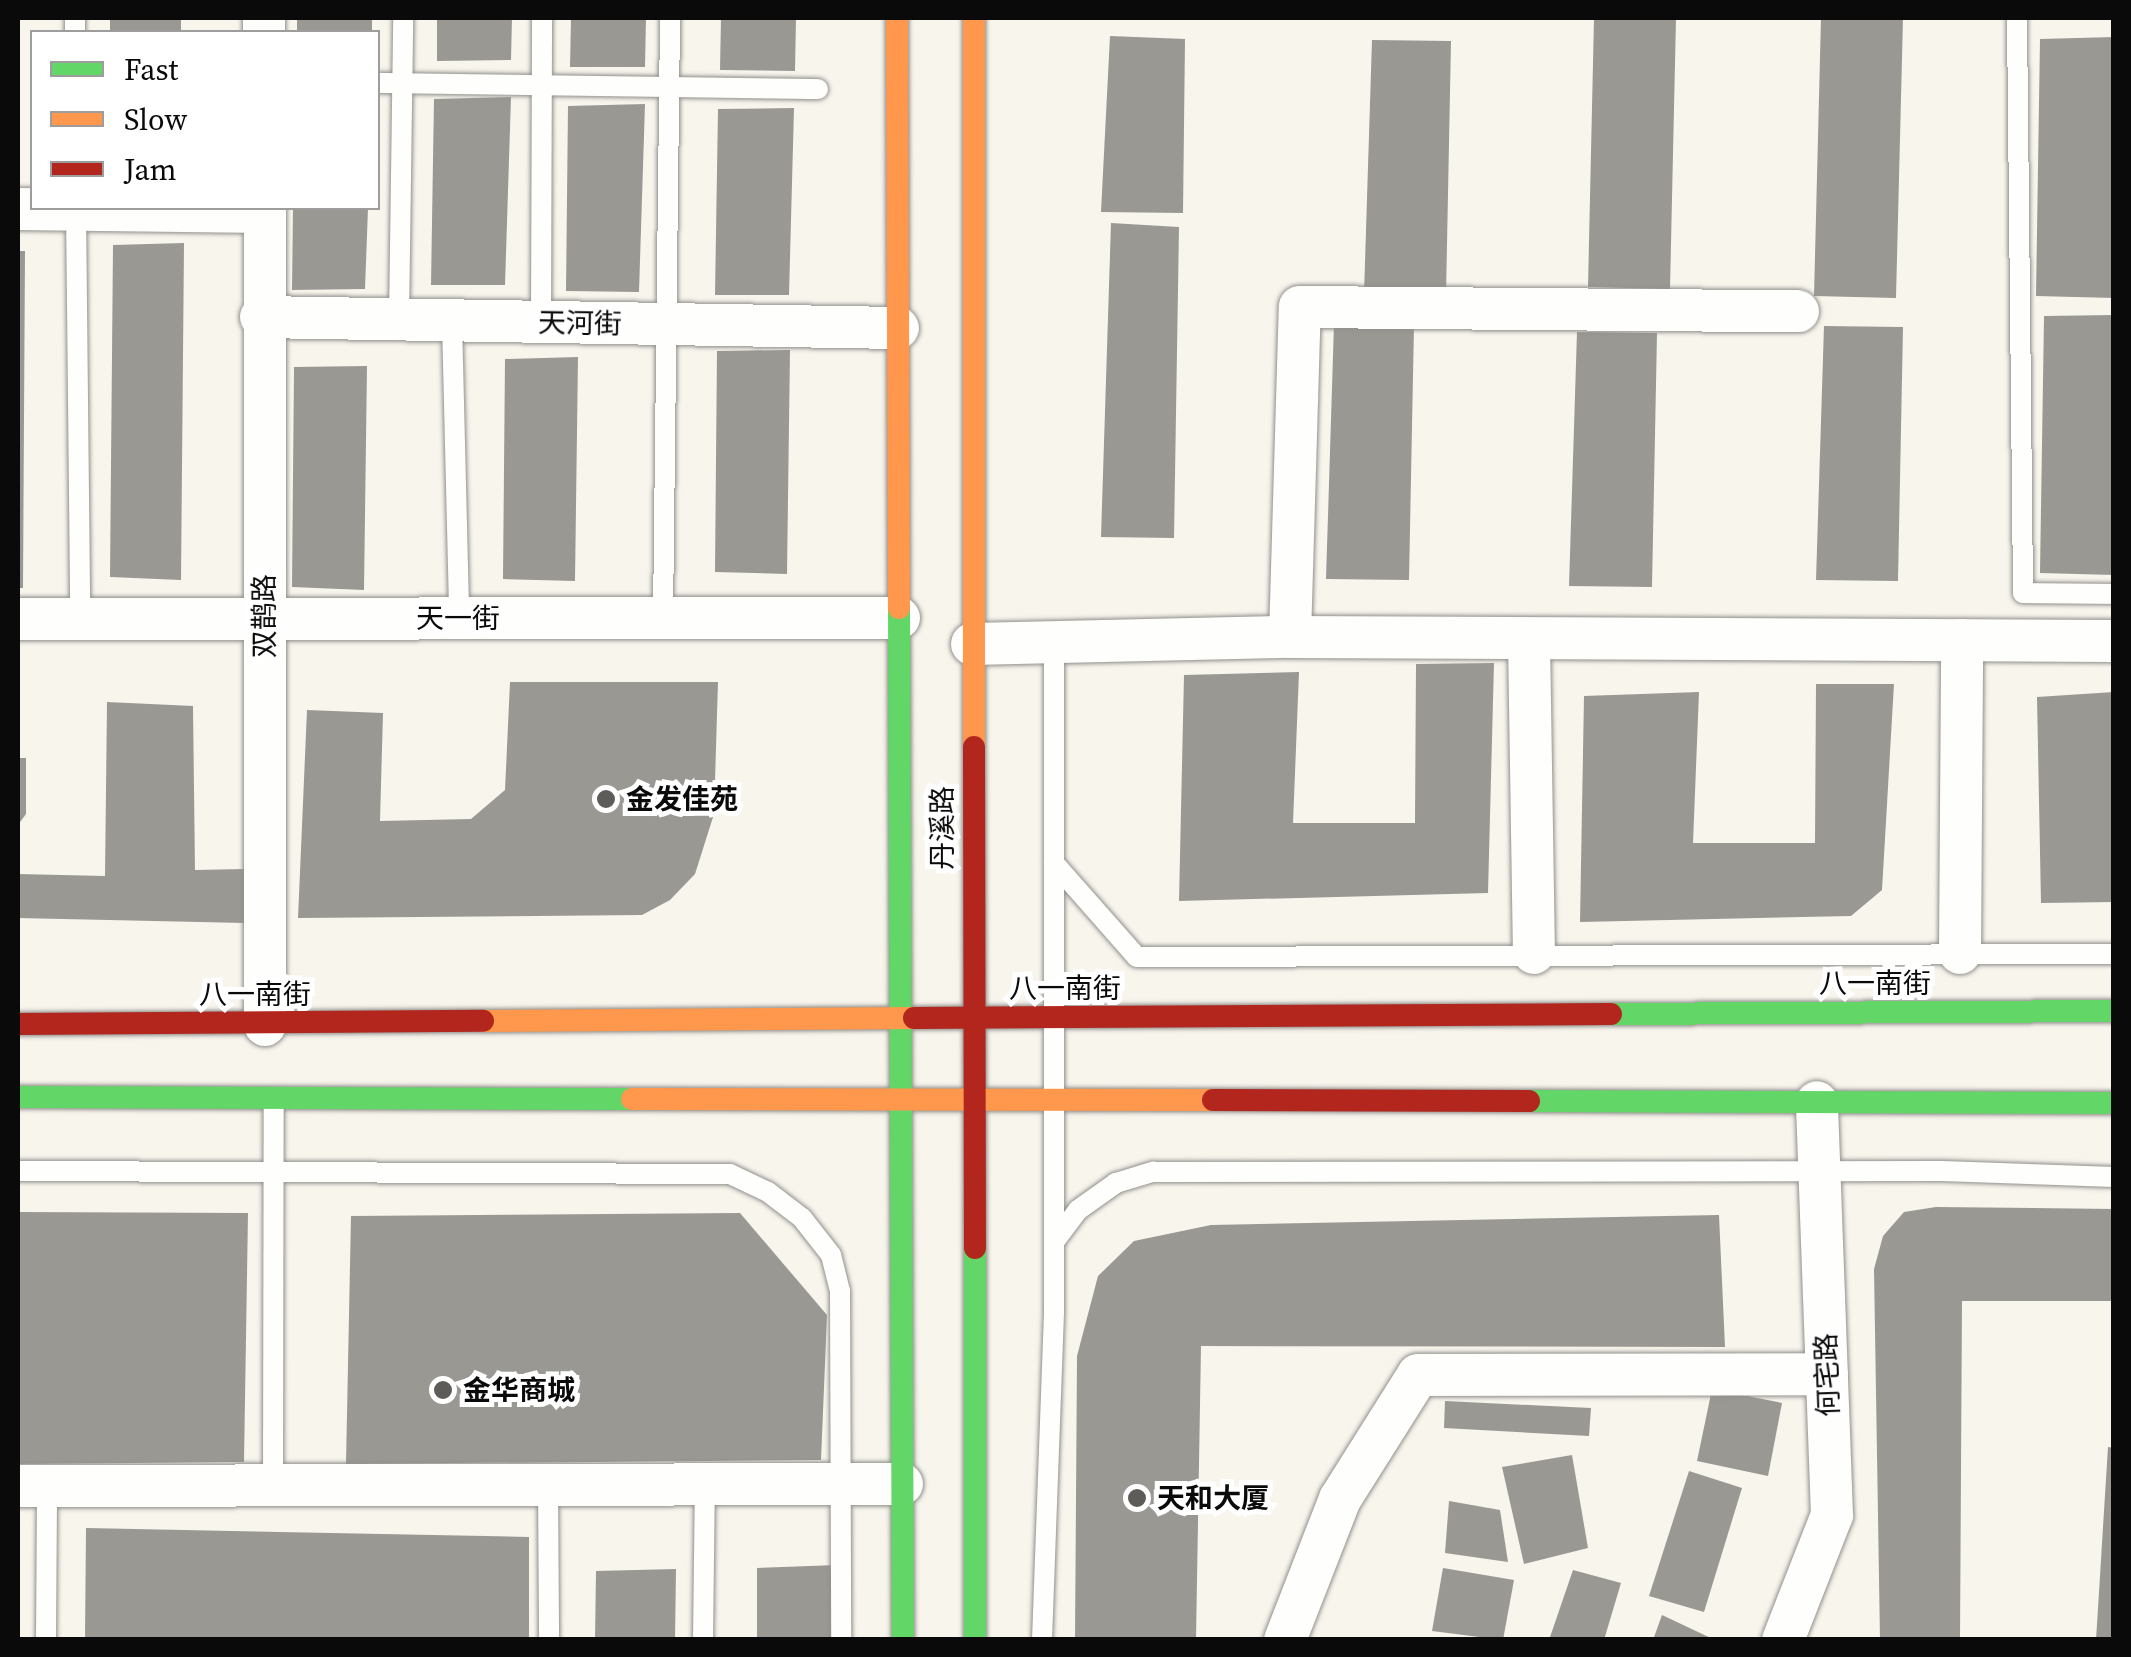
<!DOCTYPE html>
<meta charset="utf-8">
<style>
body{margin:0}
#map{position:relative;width:2131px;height:1657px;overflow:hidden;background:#f8f5ed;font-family:"Source Serif 4","Noto Sans SC",serif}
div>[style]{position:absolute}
.building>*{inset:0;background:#9a9893}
.roads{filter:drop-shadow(0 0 2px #91908c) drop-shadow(0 0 2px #91908c)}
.lane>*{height:20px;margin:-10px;padding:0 10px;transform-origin:10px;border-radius:10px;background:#fefefc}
.street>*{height:42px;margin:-21px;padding:0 21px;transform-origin:21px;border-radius:21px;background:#fefefc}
.fast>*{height:22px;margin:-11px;padding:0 11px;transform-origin:11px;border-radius:11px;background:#63d668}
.slow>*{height:22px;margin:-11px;padding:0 11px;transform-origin:11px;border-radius:11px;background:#ff974d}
.jam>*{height:22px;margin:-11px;padding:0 11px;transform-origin:11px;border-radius:11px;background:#b3261e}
.dots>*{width:28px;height:28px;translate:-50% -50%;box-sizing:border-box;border:5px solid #fff;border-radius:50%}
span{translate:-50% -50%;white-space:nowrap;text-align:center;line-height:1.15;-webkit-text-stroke:10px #fff;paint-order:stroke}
.street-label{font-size:28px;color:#0a0a0a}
.poi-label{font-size:28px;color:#0a0a0a;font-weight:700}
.left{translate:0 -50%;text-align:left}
.frame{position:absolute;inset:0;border:20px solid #0a0a0a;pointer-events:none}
.legend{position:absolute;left:30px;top:30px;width:350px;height:180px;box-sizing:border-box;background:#fff;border:2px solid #9d9d9d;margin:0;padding:12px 18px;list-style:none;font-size:30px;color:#0a0a0a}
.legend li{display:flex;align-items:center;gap:20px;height:50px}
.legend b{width:50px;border:2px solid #9d9d9d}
</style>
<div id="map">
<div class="building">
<i style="clip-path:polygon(110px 18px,181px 18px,181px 32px,110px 32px)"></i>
<i style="clip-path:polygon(297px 18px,372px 18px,372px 32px,297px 32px)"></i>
<i style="clip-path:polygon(437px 18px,512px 18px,511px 60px,437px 61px)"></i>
<i style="clip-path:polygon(571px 18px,646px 18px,645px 67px,570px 67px)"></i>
<i style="clip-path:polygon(721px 18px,796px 18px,795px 71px,720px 70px)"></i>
<i style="clip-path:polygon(1594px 18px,1676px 18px,1670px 289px,1588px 287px)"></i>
<i style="clip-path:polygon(1821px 18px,1903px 18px,1896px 298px,1814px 296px)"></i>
<i style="clip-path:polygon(1110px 36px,1185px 39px,1183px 213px,1101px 212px)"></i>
<i style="clip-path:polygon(2114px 37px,2114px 298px,2036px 296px,2040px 39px)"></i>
<i style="clip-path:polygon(1372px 40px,1451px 41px,1446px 295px,1364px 294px)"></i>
<i style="clip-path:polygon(511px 97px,505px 285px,431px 285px,434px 99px)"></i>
<i style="clip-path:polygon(645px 104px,639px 292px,566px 291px,568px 106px)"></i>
<i style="clip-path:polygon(794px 108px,789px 295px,715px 295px,718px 109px)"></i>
<i style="clip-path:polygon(293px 208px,368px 208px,365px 289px,292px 290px)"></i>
<i style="clip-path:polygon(1111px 223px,1179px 227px,1174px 538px,1101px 537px)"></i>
<i style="clip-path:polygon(184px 243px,181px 580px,110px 577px,113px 245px)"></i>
<i style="clip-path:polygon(18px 251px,25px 251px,23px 588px,18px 588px)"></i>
<i style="clip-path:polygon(2114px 315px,2114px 575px,2040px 573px,2044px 316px)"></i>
<i style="clip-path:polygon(1334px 324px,1414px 325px,1409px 580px,1326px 579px)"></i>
<i style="clip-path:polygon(1824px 326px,1903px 327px,1898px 581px,1816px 580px)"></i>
<i style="clip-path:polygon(1577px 332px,1657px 333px,1652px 587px,1569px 586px)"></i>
<i style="clip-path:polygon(790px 350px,787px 574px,715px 572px,717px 351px)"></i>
<i style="clip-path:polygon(578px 357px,575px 581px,503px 579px,505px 359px)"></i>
<i style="clip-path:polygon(367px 366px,364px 590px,292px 587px,294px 367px)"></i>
<i style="clip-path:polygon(1494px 663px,1488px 893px,1179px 901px,1184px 675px,1299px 672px,1293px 823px,1415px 823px,1416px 664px)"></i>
<i style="clip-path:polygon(510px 682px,718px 682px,714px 814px,695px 874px,670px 900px,642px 915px,298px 918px,307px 710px,383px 713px,380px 821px,471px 819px,505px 790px)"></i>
<i style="clip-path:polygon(1816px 684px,1894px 684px,1882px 890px,1851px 916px,1580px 922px,1584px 696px,1699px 692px,1693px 843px,1815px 843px)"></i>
<i style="clip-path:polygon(2114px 692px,2114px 902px,2041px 903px,2037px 697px)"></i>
<i style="clip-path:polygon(107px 702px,193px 706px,195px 870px,244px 869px,244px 923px,18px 918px,18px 874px,105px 876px)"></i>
<i style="clip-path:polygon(18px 758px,26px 758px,26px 814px,18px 825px)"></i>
<i style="clip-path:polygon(1936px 1207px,2114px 1209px,2114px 1301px,1962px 1301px,1960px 1640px,1880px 1640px,1874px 1269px,1883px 1236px,1904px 1212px)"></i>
<i style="clip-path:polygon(18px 1212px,248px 1213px,244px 1462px,18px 1464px)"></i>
<i style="clip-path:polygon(740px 1213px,827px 1315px,821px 1460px,346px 1464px,351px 1216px)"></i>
<i style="clip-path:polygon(1719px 1215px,1725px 1347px,1201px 1346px,1196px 1640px,1075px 1640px,1077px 1356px,1098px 1276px,1134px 1241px,1211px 1225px)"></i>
<i style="clip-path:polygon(1712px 1389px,1782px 1403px,1768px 1476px,1697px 1461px)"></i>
<i style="clip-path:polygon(1445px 1401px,1591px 1408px,1589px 1436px,1444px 1428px)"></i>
<i style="clip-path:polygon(2108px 1447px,2114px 1448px,2114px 1640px,2096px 1640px)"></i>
<i style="clip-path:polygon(1572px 1455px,1588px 1548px,1524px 1564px,1502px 1467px)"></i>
<i style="clip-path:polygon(1689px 1471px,1742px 1488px,1704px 1612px,1649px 1596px)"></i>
<i style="clip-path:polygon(1449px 1501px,1500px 1510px,1508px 1562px,1445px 1553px)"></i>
<i style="clip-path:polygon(86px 1528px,529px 1537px,529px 1640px,85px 1640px)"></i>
<i style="clip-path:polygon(837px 1565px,837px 1640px,757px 1640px,757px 1568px)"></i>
<i style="clip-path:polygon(1443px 1568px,1514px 1580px,1503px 1640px,1432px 1631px)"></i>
<i style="clip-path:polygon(676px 1569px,675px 1640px,595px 1640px,596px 1571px)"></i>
<i style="clip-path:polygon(1573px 1570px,1621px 1583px,1604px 1640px,1549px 1640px)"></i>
<i style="clip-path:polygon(1662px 1615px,1715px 1640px,1653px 1640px)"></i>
</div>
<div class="roads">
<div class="lane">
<i style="left:75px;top:18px;width:14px;rotate:90deg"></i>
<i style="left:2017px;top:18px;width:575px;rotate:89.4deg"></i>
<i style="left:2023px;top:593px;width:91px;rotate:0.6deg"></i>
<i style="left:378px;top:83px;width:440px;rotate:0.8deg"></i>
<i style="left:76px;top:208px;width:411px;rotate:89.4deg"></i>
<i style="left:399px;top:320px;width:302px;rotate:-89.2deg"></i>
<i style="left:452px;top:321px;width:297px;rotate:88.6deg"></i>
<i style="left:541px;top:322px;width:304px;rotate:-89.8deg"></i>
<i style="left:663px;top:618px;width:600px;rotate:-89.33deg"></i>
<i style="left:1054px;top:863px;width:125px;rotate:48.6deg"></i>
<i style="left:1137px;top:957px;width:977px;rotate:-0.18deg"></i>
<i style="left:18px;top:1171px;width:712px;rotate:0.24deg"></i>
<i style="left:730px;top:1174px;width:42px;rotate:25.3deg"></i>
<i style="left:768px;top:1192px;width:43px;rotate:37.4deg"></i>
<i style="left:802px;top:1218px;width:47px;rotate:51.9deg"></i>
<i style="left:831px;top:1255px;width:37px;rotate:76deg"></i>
<i style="left:840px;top:1291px;width:349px;rotate:89.8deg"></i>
<i style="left:1054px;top:1242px;width:40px;rotate:-53deg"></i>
<i style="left:1078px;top:1210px;width:47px;rotate:-35.4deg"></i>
<i style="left:1116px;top:1183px;width:39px;rotate:-17deg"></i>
<i style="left:1153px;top:1172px;width:789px;rotate:-0.07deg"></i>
<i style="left:1942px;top:1171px;width:172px;rotate:2deg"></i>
<i style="left:548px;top:1485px;width:155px;rotate:89.6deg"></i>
<i style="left:273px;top:1486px;width:388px;rotate:-89.9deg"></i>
<i style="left:46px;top:1640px;width:154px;rotate:-89.6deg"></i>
<i style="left:703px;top:1640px;width:155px;rotate:-89.3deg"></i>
<i style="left:1042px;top:1640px;width:328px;rotate:-87.9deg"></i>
<i style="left:1054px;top:1312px;width:670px;rotate:-90deg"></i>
</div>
<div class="street">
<i style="left:264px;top:18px;width:14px;rotate:90deg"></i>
<i style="left:265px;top:208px;width:817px;rotate:90deg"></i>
<i style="left:18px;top:209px;width:247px;rotate:0.7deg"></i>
<i style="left:261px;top:317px;width:637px;rotate:0.99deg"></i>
<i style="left:18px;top:619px;width:881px;rotate:-0.07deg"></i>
<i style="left:1290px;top:637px;width:330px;rotate:-88.3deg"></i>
<i style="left:1300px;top:307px;width:498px;rotate:0.5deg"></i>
<i style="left:1529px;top:639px;width:314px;rotate:89.1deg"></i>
<i style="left:972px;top:644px;width:318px;rotate:-1.3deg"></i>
<i style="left:1290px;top:637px;width:824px;rotate:0.28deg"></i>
<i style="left:1960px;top:953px;width:313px;rotate:-89.6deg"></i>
<i style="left:18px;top:1486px;width:884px;rotate:-0.13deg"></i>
<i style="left:1285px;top:1640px;width:151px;rotate:-68.7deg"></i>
<i style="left:1340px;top:1499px;width:146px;rotate:-57.8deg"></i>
<i style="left:1418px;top:1375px;width:409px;rotate:-0.1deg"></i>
<i style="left:1783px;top:1640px;width:134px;rotate:-68.6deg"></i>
<i style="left:1832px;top:1515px;width:413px;rotate:-92.1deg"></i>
</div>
<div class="fast">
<i style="left:899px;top:608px;width:1032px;rotate:89.78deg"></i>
<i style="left:1611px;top:1014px;width:503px;rotate:-0.34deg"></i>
<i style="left:18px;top:1097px;width:614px;rotate:0.19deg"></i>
<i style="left:1529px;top:1101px;width:585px;rotate:0.2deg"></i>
<i style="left:975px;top:1248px;width:392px;rotate:90deg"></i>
</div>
<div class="slow">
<i style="left:897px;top:18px;width:590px;rotate:89.81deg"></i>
<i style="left:974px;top:18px;width:729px;rotate:90deg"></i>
<i style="left:483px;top:1021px;width:431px;rotate:-0.4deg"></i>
<i style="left:632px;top:1099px;width:581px;rotate:0.1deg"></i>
</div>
<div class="jam">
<i style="left:974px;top:747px;width:501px;rotate:89.89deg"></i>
<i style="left:914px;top:1018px;width:697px;rotate:-0.33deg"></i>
<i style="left:18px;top:1024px;width:465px;rotate:-0.4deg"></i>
<i style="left:1213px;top:1100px;width:316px;rotate:0.2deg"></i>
</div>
</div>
<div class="dots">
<i style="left:606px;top:799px;background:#5d5c59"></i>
<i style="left:443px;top:1390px;background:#5d5c59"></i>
<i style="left:1137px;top:1498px;background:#5d5c59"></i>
</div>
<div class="street-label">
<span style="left:580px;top:323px;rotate:1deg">天河街</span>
<span style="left:264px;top:616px;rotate:-90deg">双鹊路</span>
<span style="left:458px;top:618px">天一街</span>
<span style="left:942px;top:828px;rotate:-90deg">丹溪路</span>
<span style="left:1875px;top:983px">八一南街</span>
<span style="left:1065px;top:988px">八一南街</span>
<span style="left:255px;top:994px">八一南街</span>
<span style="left:1827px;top:1375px;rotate:-92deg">何宅路</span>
</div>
<div class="poi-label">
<span class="left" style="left:626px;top:799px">金发佳苑</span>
<span class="left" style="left:463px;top:1390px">金华商城</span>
<span class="left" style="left:1157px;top:1498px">天和大厦</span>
</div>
<div class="frame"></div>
<ul class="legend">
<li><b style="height:12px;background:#63d668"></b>Fast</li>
<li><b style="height:12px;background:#ff974d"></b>Slow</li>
<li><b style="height:12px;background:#b3261e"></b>Jam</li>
</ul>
</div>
